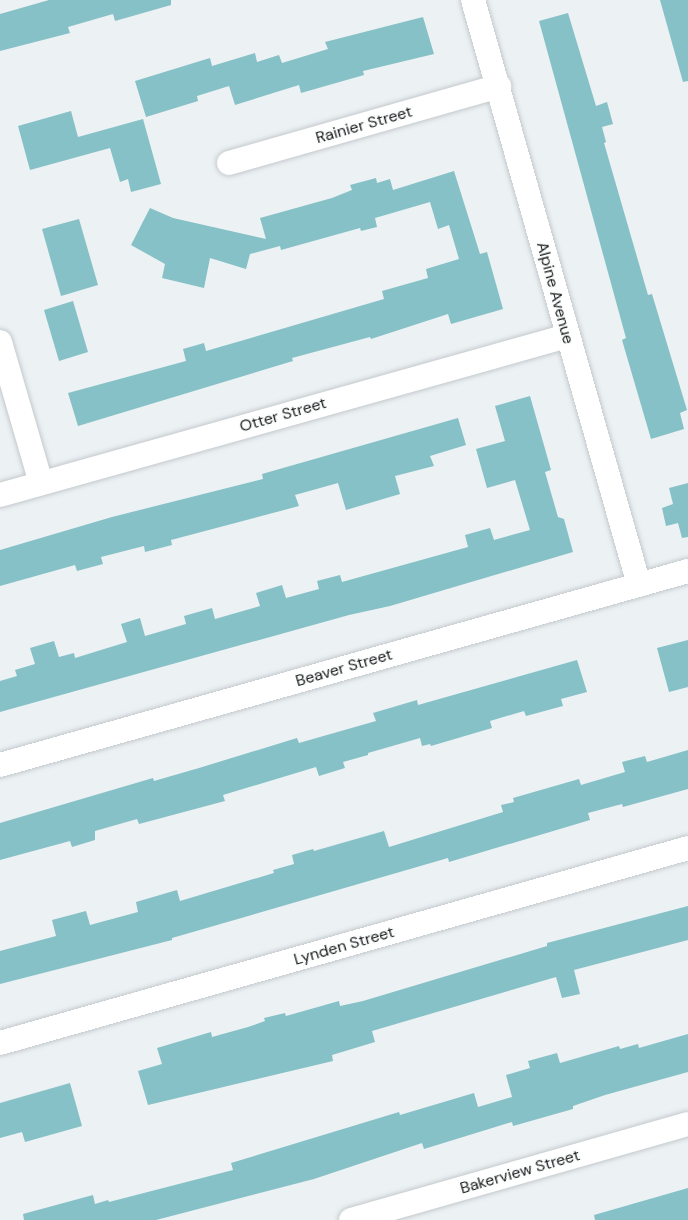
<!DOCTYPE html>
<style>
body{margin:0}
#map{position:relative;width:688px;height:1220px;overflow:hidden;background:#ecf1f4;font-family:"DM Sans",sans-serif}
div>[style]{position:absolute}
.building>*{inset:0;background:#85c1c6}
.roads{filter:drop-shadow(0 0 2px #c3c9cc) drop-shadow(0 0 2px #c3c9cc)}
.street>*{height:24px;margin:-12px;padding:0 12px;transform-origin:12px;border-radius:12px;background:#fff}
span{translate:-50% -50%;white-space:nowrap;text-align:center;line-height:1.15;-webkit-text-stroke:4.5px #fcfefe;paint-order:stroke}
.street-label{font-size:16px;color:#17191a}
</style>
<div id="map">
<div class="building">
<i style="clip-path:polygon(49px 0,171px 0,171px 5px,115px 21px,113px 14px,68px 27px,70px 33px,0 51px,0 14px)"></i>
<i style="clip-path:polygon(660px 0,688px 0,688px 81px,683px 82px)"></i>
<i style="clip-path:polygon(568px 13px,596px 106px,607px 102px,613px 124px,602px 127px,606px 142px,604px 143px,648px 295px,652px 294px,687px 410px,680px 413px,684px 429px,651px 439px,622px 340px,626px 338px,539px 21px)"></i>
<i style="clip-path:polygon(423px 17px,434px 54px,363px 71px,364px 75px,301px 93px,299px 85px,235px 105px,229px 86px,197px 96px,198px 101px,146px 117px,135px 81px,210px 58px,212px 66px,255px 53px,257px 62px,279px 55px,282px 63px,328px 49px,325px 42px)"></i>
<i style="clip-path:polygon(71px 111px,78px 137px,143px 119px,161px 184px,131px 192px,128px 179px,120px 182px,110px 148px,30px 170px,18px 126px)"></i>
<i style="clip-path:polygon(454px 171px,480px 254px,487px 252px,503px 309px,451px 324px,448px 314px,371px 339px,370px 337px,292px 358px,293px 361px,78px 426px,68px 393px,186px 361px,183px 349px,204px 343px,206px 351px,384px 299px,382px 291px,428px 278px,426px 269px,459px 259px,449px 225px,438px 229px,430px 202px,375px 218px,377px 227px,361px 231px,360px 228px,281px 250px,280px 246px,250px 254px,246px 269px,210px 258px,204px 288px,162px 278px,165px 264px,131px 245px,150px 208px,173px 218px,266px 239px,260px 218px,332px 198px,352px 190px,350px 185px,376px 178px,377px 183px,390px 179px,393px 190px)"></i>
<i style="clip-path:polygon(79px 219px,98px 285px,61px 296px,42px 229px)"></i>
<i style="clip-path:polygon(73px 301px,88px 352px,59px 361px,44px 310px)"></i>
<i style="clip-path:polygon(530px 396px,551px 470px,545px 472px,558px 517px,564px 519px,573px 552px,390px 606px,349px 615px,0 712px,0 681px,17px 676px,15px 670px,35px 664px,30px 648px,54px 641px,59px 657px,74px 653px,75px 658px,127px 642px,121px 624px,140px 618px,145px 636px,186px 624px,184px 616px,212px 608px,215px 619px,260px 606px,256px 593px,282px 585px,286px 598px,319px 589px,317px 581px,340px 575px,342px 582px,468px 547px,465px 535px,490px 528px,494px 540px,530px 530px,515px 480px,487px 488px,476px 449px,505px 441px,495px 406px)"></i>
<i style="clip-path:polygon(458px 418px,466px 445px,430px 456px,434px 466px,395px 476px,400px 494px,346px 510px,338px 483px,295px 495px,299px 506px,171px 540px,172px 545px,145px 552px,144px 546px,101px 557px,103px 564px,77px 571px,75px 565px,0 586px,0 550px,112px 517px,263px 479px,262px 474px)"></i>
<i style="clip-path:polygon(688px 483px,688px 537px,682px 538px,678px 523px,666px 526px,662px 508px,673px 504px,669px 488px)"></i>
<i style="clip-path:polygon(688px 640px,688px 687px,669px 692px,657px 648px)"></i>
<i style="clip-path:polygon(577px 660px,587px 692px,561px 699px,563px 706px,526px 716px,524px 711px,490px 721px,492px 728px,431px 746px,430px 744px,422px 746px,420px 738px,368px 753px,368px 755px,343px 762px,345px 768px,319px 776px,316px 767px,223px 795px,225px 801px,139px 824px,137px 819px,95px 831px,95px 840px,72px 847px,70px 841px,0 860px,0 823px,153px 778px,154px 781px,199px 768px,297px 738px,299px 743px,376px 721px,373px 713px,417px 700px,418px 705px)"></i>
<i style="clip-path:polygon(688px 750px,688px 789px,623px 807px,622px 804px,588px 813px,590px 820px,449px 862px,448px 858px,172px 938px,172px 940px,0 984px,0 951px,56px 936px,52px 920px,86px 911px,90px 925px,138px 912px,136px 902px,177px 890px,180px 901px,274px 873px,273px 870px,294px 864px,292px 855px,313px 849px,314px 851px,384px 831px,389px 847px,503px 812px,501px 805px,514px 802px,513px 798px,579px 779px,581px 785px,625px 772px,622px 762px,645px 756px,647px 762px)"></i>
<i style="clip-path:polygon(688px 906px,688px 940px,574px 970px,580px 994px,562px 998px,556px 977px,372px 1031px,375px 1042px,332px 1055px,333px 1061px,148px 1105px,138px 1071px,162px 1064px,157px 1048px,211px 1032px,212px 1037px,248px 1027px,265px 1021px,264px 1018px,285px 1013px,286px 1016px,339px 1001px,340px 1006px,363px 1001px,547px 946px,547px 943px)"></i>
<i style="clip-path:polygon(688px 1034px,688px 1072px,605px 1095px,573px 1106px,573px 1109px,513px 1126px,512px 1122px,424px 1149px,422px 1143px,314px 1179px,156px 1220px,24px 1220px,23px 1214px,93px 1195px,95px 1204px,108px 1200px,109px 1202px,233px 1170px,231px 1163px,399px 1112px,400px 1115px,474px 1093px,478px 1107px,512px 1097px,506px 1075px,530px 1068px,528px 1061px,557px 1053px,560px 1063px,619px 1046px,620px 1049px,638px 1044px,639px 1048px)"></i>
<i style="clip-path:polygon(70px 1083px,82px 1126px,25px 1142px,22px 1132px,0 1138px,0 1103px)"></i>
<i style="clip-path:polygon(688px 1188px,688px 1220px,595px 1220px,594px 1215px)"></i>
</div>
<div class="roads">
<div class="street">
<i style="left:473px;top:0;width:608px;rotate:74.16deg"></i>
<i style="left:229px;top:163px;width:281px;rotate:-15.9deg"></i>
<i style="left:0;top:342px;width:147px;rotate:73.8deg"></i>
<i style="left:0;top:495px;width:589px;rotate:-15.66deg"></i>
<i style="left:0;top:765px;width:715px;rotate:-15.75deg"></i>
<i style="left:0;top:1043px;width:715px;rotate:-15.82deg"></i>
<i style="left:351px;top:1220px;width:350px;rotate:-15.9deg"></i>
</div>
</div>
<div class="street-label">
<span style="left:364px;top:125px;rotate:-16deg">Rainier Street</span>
<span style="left:555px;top:293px;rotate:75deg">Alpine Avenue</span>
<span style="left:283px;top:415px;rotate:-16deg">Otter Street</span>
<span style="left:344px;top:668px;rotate:-16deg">Beaver Street</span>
<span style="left:344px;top:946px;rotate:-16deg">Lynden Street</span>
<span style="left:520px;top:1172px;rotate:-16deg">Bakerview Street</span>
</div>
</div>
